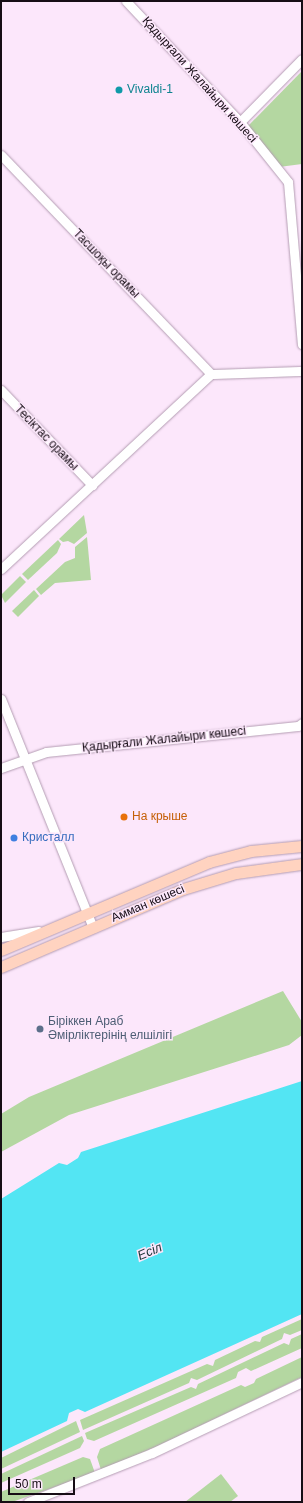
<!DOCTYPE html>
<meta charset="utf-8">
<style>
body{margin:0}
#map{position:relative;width:303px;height:1503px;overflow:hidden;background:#fce7fb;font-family:Helvetica,sans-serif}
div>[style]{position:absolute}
.green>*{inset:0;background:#b4d7a1}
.water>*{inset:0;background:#53e5f3}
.roads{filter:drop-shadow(0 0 1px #b49db3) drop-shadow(0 0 1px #b49db3)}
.minor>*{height:9px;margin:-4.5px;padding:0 4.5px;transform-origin:4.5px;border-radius:4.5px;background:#fff}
.major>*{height:11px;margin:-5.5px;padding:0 5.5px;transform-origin:5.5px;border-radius:5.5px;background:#ffd3c0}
.dots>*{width:11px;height:11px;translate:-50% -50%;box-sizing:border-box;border:2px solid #fce7fb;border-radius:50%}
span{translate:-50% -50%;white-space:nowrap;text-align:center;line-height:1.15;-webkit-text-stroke:3px #fce7fb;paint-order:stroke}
.street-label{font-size:12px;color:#160d15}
.culture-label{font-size:12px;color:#0d838f}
.left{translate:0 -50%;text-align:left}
.food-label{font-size:12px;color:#c56008}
.shop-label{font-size:12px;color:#366cbe}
.service-label{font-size:12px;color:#4e5e75}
.water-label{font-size:13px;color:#1d3538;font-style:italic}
.frame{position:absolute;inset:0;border:2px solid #160d15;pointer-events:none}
.scale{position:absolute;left:8px;top:1477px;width:67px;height:18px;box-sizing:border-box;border:2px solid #160d15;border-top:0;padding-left:5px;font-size:12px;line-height:14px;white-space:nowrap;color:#160d15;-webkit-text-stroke:3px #fce7fb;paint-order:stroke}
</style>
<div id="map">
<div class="green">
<i style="clip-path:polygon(302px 71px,302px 164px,279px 167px,248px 126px)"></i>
<i style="clip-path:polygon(84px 515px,87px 533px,74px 544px,68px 541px,63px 542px,59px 539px)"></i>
<i style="clip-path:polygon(87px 537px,91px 580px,55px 583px,41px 595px,36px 589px,65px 562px,75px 558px,75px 547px)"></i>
<i style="clip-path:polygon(58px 540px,61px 544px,57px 553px,28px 580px,22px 574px)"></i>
<i style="clip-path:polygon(20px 576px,26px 582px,5px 603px,1px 595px)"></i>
<i style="clip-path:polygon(34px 590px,39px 596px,18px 617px,12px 611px)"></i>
<i style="clip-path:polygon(283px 991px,302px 1022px,302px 1035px,289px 1045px,69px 1115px,1px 1152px,1px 1114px,29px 1097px)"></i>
<i style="clip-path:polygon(302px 1319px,302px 1330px,290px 1335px,284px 1333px,282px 1339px,197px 1380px,191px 1378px,189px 1383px,83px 1430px,80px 1420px,207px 1364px,213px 1366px,215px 1360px,255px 1341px,260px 1342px,262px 1337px)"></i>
<i style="clip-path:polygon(302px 1334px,302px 1348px,251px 1371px,246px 1368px,238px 1372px,236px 1378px,94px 1441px,87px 1439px,85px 1433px,191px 1387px,196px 1389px,198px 1384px,284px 1343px,289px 1345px,291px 1339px)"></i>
<i style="clip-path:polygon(302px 1357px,302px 1377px,160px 1445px,101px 1470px,97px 1457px,100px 1449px,241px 1385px,245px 1387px,254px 1383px,256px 1379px)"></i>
<i style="clip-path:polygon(76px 1421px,80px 1432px,1px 1469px,1px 1458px)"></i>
<i style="clip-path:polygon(82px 1436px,84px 1441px,80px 1448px,1px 1483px,1px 1474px)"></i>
<i style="clip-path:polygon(83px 1457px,90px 1459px,95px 1473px,12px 1502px,1px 1502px,1px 1492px)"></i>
<i style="clip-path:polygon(221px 1474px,238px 1496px,230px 1502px,185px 1502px)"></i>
</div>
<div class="water">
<i style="clip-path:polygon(302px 1081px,302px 1314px,85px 1412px,78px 1409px,69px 1413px,67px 1421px,1px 1452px,1px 1199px,59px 1163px,67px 1165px,78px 1158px,81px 1152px)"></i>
</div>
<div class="roads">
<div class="minor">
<i style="left:126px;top:1px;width:166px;rotate:46.7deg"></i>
<i style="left:240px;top:122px;width:77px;rotate:51.3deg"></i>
<i style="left:288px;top:182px;width:163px;rotate:85.1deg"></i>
<i style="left:240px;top:122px;width:88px;rotate:-45.5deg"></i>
<i style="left:1px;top:155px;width:303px;rotate:46.2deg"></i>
<i style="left:1px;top:390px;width:132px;rotate:46.2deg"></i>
<i style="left:1px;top:569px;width:287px;rotate:-42.9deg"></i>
<i style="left:211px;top:374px;width:91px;rotate:-1.9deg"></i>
<i style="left:1px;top:699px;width:247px;rotate:68.1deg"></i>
<i style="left:1px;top:768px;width:48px;rotate:-19.6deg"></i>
<i style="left:46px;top:752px;width:253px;rotate:-5.9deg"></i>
<i style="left:298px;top:726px;width:5px;rotate:-37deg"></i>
<i style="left:1px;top:937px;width:38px;rotate:-9deg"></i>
<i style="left:28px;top:1502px;width:133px;rotate:-21.6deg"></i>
<i style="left:152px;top:1453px;width:166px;rotate:-25.3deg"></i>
</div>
<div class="major">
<i style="left:1px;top:950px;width:226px;rotate:-22.9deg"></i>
<i style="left:209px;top:862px;width:43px;rotate:-14.7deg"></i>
<i style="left:251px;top:851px;width:51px;rotate:-5.6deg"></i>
<i style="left:1px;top:967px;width:198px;rotate:-23.2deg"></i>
<i style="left:183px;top:889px;width:55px;rotate:-16.8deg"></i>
<i style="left:236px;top:873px;width:67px;rotate:-7.8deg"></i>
</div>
</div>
<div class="dots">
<i style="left:119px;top:90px;background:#0f9aa8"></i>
<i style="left:124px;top:817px;background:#e8710a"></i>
<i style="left:14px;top:838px;background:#3f7fe0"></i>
<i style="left:40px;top:1029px;background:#5c6f8a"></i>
</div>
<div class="street-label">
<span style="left:199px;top:80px;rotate:48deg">Қадырғали Жалайыри көшесі</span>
<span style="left:106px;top:264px;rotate:46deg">Тасшоқы орамы</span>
<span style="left:46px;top:438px;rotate:46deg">Тесіктас орамы</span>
<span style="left:164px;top:740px;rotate:-6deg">Қадырғали Жалайыри көшесі</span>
<span style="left:148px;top:904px;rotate:-23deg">Амман көшесі</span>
</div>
<div class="culture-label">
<span class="left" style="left:127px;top:90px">Vivaldi-1</span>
</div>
<div class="food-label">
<span class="left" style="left:132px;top:817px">На крыше</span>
</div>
<div class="shop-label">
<span class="left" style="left:22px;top:838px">Кристалл</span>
</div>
<div class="service-label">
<span class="left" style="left:48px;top:1029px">Біріккен Араб<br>Әмірліктерінің елшілігі</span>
</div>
<div class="water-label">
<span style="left:150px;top:1252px;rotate:-23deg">Есіл</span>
</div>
<div class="frame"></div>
<div class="scale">50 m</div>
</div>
